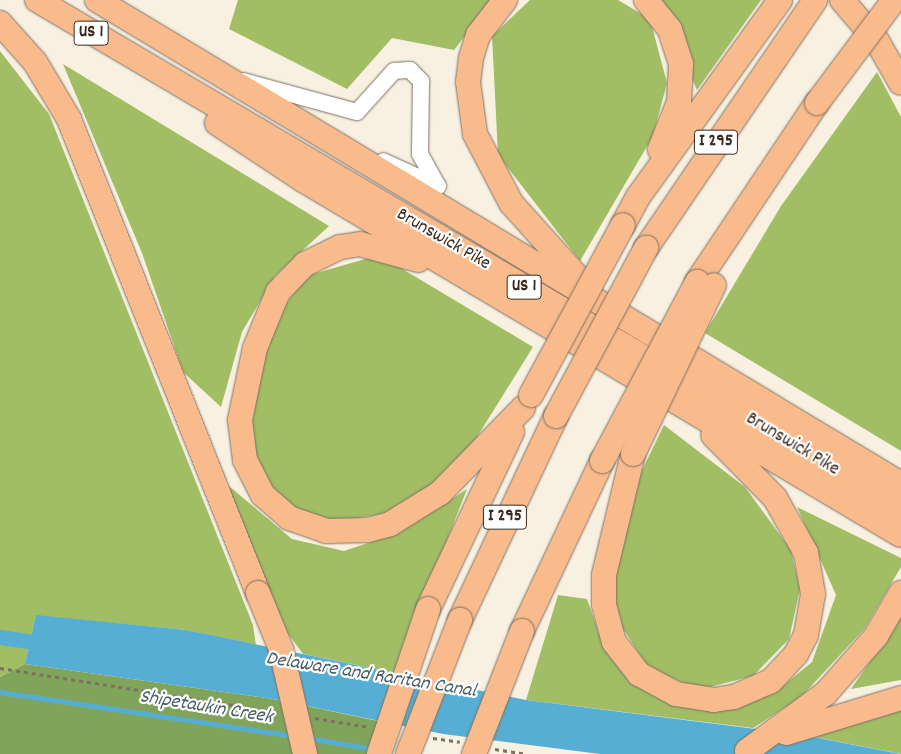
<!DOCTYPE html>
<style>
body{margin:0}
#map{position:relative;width:901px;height:754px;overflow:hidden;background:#f8f1e2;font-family:Dekko,sans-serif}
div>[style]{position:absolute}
.green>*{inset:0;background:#a1be65}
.forest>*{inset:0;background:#80a55a}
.water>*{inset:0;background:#57aed4}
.stream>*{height:4.5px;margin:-2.25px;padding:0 2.25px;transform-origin:2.25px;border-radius:2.25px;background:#57aed4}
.canal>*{height:15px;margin:-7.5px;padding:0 7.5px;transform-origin:7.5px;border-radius:7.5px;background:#57aed4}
.path>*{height:2.5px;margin-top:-1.25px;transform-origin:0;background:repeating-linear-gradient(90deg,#7d7063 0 4px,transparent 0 8px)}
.roads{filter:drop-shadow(0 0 1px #7d7063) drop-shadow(0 0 1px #7d7063)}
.minor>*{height:16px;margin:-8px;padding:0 8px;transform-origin:8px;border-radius:8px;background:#fff}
.highway>*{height:24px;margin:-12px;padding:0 12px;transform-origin:12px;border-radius:12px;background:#fabb8c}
.bridges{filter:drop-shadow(0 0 1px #7d7063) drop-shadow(0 0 1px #7d7063)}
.highway-bridge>*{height:24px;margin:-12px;padding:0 12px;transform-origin:12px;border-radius:12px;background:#fabb8c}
span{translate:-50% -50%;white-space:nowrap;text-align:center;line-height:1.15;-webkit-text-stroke:4.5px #fff;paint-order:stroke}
.shield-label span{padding:1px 4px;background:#fff;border:1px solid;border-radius:4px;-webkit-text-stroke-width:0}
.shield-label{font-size:18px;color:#3b2a1e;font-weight:700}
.street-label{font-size:19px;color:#3b2a1e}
.water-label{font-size:20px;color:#465f67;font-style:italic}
</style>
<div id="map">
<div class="green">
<i style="clip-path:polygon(238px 0,493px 0,454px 50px,392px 38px,347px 89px,229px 29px)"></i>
<i style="clip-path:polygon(530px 0,618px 0,650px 19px,667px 83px,653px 136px,580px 261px,498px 155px,492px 36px)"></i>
<i style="clip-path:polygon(656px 0,761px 0,697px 90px)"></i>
<i style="clip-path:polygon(0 51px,49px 114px,253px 625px,256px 646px,186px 630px,36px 616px,25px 664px,0 677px)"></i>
<i style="clip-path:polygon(63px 64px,329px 226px,275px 276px,242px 332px,221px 407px,183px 372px,142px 253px)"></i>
<i style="clip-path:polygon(877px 72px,901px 117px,901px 451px,705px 333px,781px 206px)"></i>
<i style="clip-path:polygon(379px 255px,533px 347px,467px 453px,401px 511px,333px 522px,278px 501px,250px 459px,250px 416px,271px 325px,306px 276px)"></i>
<i style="clip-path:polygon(664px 425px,745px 487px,791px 550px,800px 589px,789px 639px,753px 676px,698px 690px,647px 666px,616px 618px,611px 560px,631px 493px)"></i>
<i style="clip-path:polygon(229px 486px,292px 539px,344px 551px,401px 532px,467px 489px,395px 673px,303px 654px,286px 631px,237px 517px)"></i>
<i style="clip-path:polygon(797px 507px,901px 558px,901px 567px,865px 628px,801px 697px,753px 728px,526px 700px,558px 595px,587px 599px,603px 645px,630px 682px,669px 704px,721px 708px,773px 694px,812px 662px,836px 595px)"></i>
<i style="clip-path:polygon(901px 617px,901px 680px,851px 689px)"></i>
<i style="clip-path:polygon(901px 706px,901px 754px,814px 737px)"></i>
</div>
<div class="forest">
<i style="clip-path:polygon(25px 664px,273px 699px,378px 721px,367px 754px,0 754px,0 677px)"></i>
</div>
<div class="water">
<i style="clip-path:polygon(36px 615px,186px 630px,526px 700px,803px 735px,900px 754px,600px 754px,443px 734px,273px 699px,25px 664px)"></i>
</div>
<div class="stream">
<i style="left:0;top:692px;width:296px;rotate:8.5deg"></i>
<i style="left:308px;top:738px;width:67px;rotate:9.5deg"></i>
</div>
<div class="canal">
<i style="left:0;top:637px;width:49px;rotate:8.3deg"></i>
</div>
<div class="path">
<i style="left:0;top:668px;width:281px;rotate:9deg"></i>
<i style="left:315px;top:718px;width:55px;rotate:9.5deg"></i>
<i style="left:433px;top:738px;width:27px;rotate:8deg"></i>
<i style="left:495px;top:749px;width:31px;rotate:9deg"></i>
</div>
<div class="roads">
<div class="minor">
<i style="left:243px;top:81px;width:118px;rotate:15.2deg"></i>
<i style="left:357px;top:112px;width:55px;rotate:-47.9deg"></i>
<i style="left:394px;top:71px;width:16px;rotate:-4deg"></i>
<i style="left:410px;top:70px;width:16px;rotate:45deg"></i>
<i style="left:421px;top:81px;width:73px;rotate:90.8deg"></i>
<i style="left:420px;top:154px;width:37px;rotate:61deg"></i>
<i style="left:438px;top:186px;width:60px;rotate:-155.6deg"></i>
</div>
<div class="highway">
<i style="left:37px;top:0;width:1003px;rotate:30.5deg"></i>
<i style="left:97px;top:0;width:938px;rotate:31.05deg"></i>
<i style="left:505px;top:0;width:44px;rotate:127.6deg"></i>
<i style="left:478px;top:35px;width:24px;rotate:107deg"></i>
<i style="left:471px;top:58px;width:24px;rotate:97deg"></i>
<i style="left:468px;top:82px;width:52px;rotate:82.3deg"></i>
<i style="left:475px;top:134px;width:78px;rotate:62.4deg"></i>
<i style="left:511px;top:203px;width:117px;rotate:48.1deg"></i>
<i style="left:646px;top:0;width:38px;rotate:51deg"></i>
<i style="left:670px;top:30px;width:36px;rotate:72deg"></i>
<i style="left:681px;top:64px;width:38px;rotate:93deg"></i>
<i style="left:679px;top:102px;width:51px;rotate:112deg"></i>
<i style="left:842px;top:0;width:54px;rotate:49.5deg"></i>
<i style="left:877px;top:41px;width:48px;rotate:60.3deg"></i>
<i style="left:0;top:23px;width:52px;rotate:48.1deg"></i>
<i style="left:35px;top:62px;width:66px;rotate:59.2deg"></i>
<i style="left:69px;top:119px;width:510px;rotate:68.26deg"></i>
<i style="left:217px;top:123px;width:103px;rotate:33.5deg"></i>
<i style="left:303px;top:180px;width:695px;rotate:30.7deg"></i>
<i style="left:623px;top:225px;width:32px;rotate:-62deg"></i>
<i style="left:638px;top:197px;width:243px;rotate:-54.2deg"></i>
<i style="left:646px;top:248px;width:300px;rotate:-55.7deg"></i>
<i style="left:418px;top:260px;width:60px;rotate:-164.6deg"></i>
<i style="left:360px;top:244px;width:20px;rotate:171deg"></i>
<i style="left:340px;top:247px;width:39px;rotate:154deg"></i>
<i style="left:305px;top:264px;width:39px;rotate:134deg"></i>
<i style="left:278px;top:292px;width:61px;rotate:112.3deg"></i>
<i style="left:255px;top:348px;width:74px;rotate:101.8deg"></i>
<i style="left:240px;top:420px;width:40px;rotate:82.9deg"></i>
<i style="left:245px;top:460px;width:39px;rotate:63deg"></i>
<i style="left:263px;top:495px;width:35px;rotate:41deg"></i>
<i style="left:289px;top:518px;width:39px;rotate:19deg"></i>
<i style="left:326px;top:531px;width:42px;rotate:-1.4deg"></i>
<i style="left:368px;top:530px;width:23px;rotate:-15deg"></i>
<i style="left:390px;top:524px;width:59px;rotate:-31.8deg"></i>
<i style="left:440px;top:493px;width:119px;rotate:-45.7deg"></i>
<i style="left:697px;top:282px;width:216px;rotate:-56.2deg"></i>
<i style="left:633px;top:454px;width:124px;rotate:103.5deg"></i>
<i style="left:604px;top:575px;width:30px;rotate:90deg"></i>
<i style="left:604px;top:605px;width:38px;rotate:75deg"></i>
<i style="left:614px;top:642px;width:41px;rotate:52deg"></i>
<i style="left:639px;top:674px;width:42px;rotate:28.4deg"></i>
<i style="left:676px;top:694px;width:38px;rotate:9deg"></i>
<i style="left:714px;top:700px;width:20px;rotate:-9deg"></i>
<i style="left:734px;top:697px;width:40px;rotate:-23.4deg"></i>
<i style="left:771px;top:681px;width:37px;rotate:-47deg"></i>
<i style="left:796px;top:654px;width:21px;rotate:-62deg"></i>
<i style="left:806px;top:635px;width:42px;rotate:-80.3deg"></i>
<i style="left:813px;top:594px;width:42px;rotate:-99.7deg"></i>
<i style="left:806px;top:553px;width:63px;rotate:-119.4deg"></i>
<i style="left:775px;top:498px;width:88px;rotate:-134.5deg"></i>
<i style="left:428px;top:609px;width:196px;rotate:-64.6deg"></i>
<i style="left:460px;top:620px;width:225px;rotate:-64.8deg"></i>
<i style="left:522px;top:631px;width:188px;rotate:-64.8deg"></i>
<i style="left:786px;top:733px;width:120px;rotate:-16.9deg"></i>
<i style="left:747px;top:751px;width:98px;rotate:-36.3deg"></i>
<i style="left:826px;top:693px;width:76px;rotate:-48.7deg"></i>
<i style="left:876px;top:636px;width:50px;rotate:-59.8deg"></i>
</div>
</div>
<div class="bridges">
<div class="highway-bridge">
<i style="left:817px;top:103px;width:129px;rotate:-53.2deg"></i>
<i style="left:531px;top:395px;width:193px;rotate:-61.6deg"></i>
<i style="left:556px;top:416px;width:191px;rotate:-61.8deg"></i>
<i style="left:633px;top:454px;width:187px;rotate:-64.4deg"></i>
<i style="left:602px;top:461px;width:203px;rotate:-62deg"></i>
<i style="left:258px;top:593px;width:61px;rotate:67.7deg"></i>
<i style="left:281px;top:649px;width:108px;rotate:77.1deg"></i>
<i style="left:379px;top:754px;width:153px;rotate:-71.3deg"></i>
<i style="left:408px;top:754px;width:144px;rotate:-68.8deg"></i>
<i style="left:474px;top:754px;width:132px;rotate:-68.7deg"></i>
</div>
</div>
<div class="shield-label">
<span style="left:91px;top:33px">US 1</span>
<span style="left:716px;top:142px">I 295</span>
<span style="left:524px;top:287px">US 1</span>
<span style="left:505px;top:517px">I 295</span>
</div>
<div class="street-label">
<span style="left:443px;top:240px;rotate:30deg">Brunswick Pike</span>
<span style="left:792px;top:445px;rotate:31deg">Brunswick Pike</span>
</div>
<div class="water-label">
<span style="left:371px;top:676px;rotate:9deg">Delaware and Raritan Canal</span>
<span style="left:206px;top:708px;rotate:9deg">Shipetaukin Creek</span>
</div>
</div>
